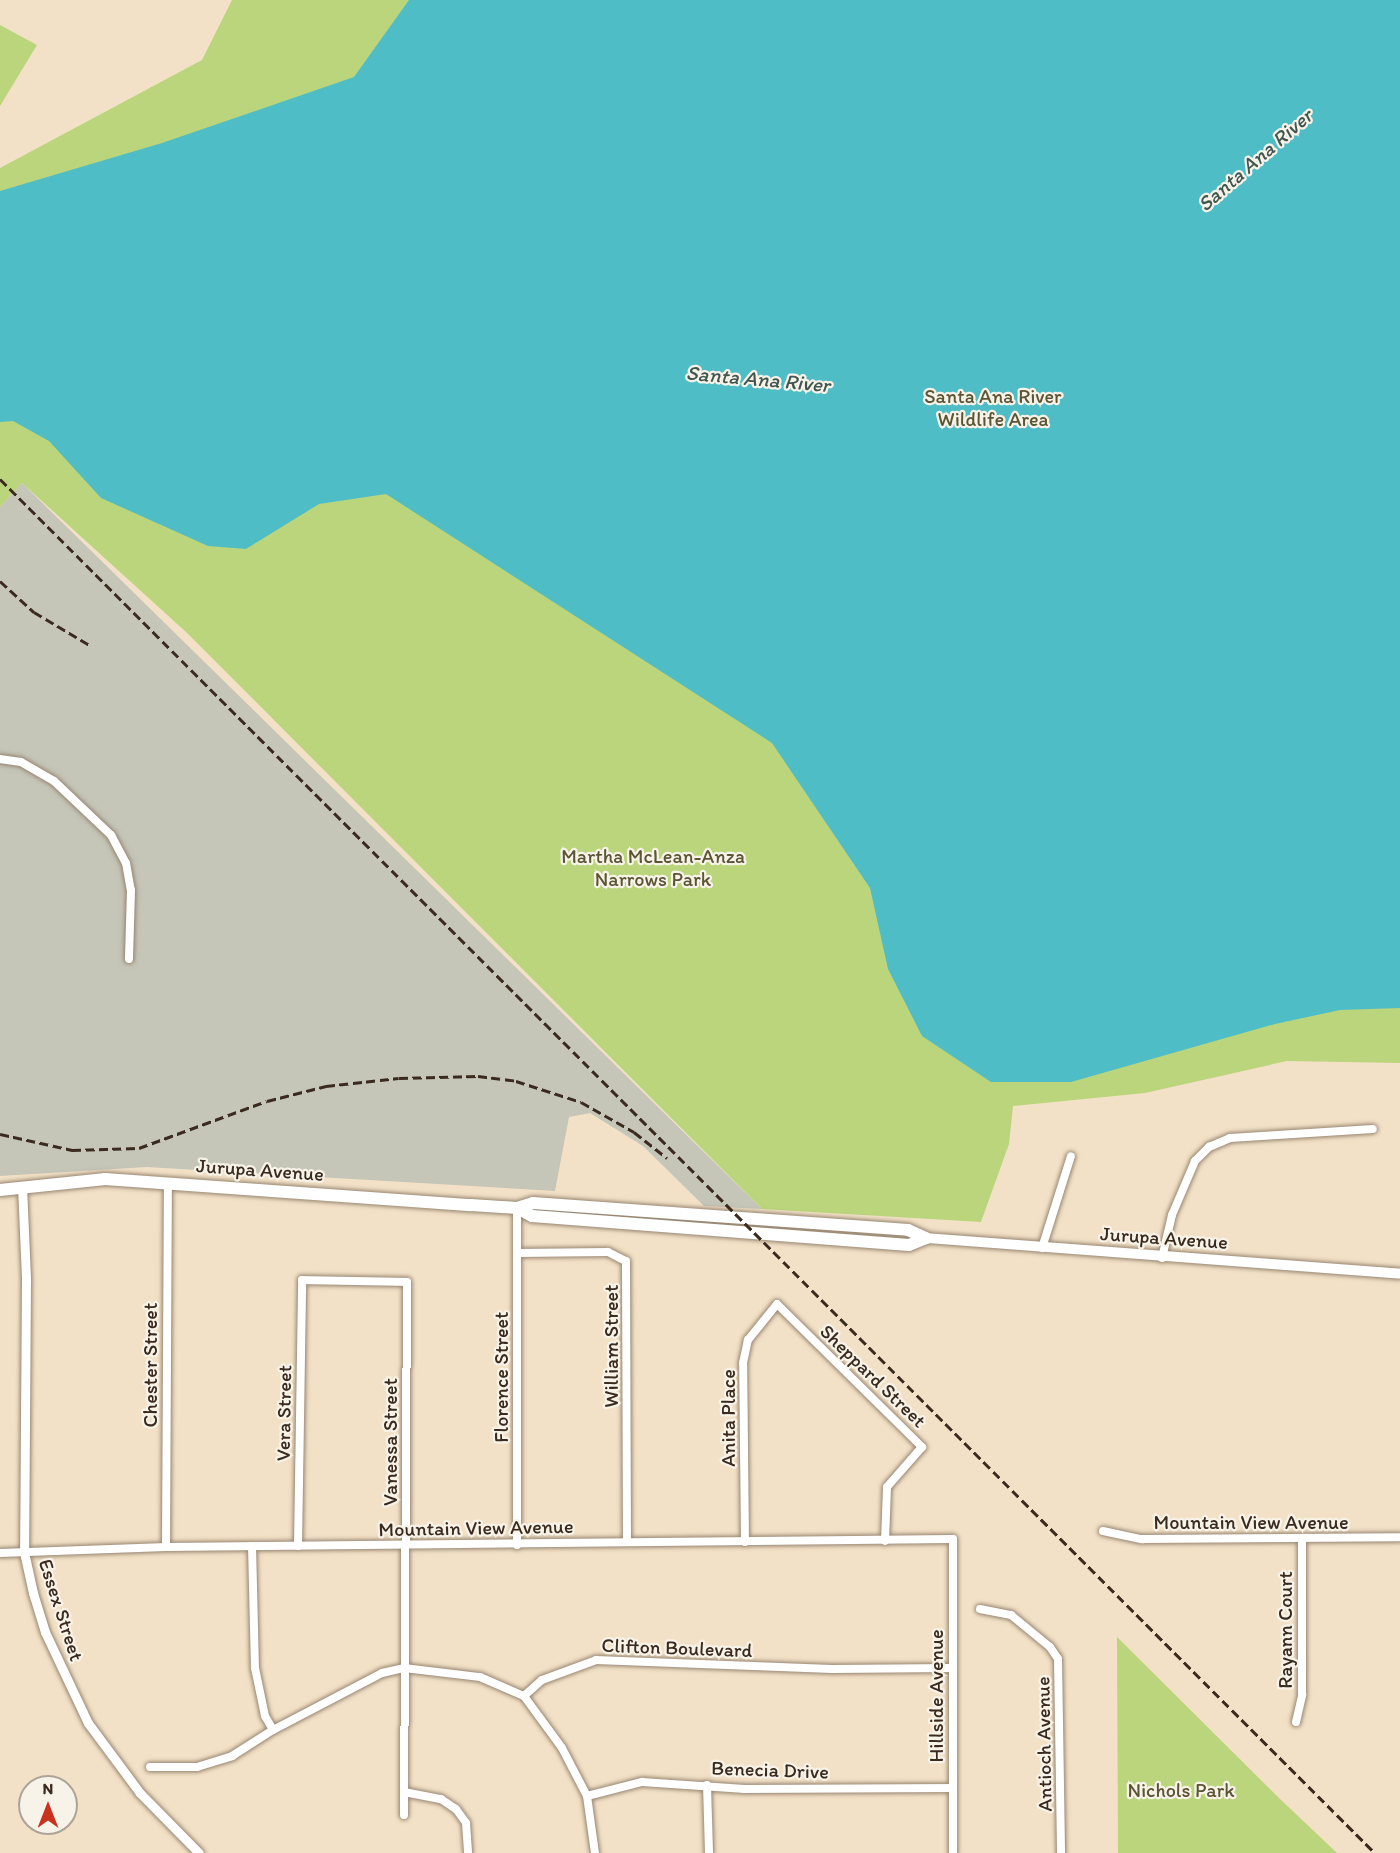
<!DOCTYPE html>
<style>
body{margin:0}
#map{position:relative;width:1400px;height:1853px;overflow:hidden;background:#f3e1c7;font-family:Itim,sans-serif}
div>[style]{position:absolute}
.industrial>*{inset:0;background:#c5c5b8}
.green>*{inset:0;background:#bad57b}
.water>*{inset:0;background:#4fbdc6}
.roads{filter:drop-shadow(0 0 2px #978672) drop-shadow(0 0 2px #978672)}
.minor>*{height:8px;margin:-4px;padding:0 4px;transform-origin:4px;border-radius:4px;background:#fff}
.tertiary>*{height:9px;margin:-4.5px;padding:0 4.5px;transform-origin:4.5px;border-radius:4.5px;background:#fff}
.secondary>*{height:10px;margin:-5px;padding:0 5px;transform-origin:5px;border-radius:5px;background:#fff}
.primary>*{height:12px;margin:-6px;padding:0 6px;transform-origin:6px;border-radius:6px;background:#fff}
.rail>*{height:3px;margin-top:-1.5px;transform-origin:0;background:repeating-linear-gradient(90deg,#3b2a1e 0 9px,transparent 0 13.5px)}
span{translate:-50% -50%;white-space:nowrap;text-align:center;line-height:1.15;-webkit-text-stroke:4.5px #f7f3e8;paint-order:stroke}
.park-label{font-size:20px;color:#5b5535}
.street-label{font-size:20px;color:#3b2a1e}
.water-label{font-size:21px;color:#415650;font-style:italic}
.north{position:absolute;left:18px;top:1775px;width:60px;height:60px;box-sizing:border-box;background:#f7f3e8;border:2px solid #aca397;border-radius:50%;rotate:0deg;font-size:16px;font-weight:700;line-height:24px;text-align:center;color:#3b2a1e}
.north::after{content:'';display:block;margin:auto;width:21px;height:27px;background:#c8321e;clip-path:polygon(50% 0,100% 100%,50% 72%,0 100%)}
</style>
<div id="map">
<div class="industrial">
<i style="clip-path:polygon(22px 483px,762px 1209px,704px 1206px,643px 1146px,590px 1113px,569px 1117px,555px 1191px,147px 1167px,0 1176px,0 507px)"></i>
</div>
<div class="green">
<i style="clip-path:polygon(232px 0,1400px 0,1400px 1063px,1287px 1061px,1145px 1093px,1013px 1106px,1009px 1144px,981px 1222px,762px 1209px,186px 632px,22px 483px,0 507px,0 168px,202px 60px)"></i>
<i style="clip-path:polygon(0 25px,37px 45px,0 106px)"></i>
<i style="clip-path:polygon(1117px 1637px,1279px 1798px,1337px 1853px,1118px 1853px)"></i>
</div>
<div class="water">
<i style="clip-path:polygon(409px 0,1400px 0,1400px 1008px,1340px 1010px,1275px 1024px,1071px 1082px,991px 1082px,922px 1036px,888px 969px,870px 888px,772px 743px,386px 494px,319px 504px,246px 549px,208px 546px,101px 498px,49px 441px,13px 421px,0 422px,0 191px,162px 143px,354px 77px)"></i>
</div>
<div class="roads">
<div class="minor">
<i style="left:0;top:759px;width:21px;rotate:8deg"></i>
<i style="left:21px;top:762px;width:38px;rotate:30deg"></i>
<i style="left:54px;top:781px;width:79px;rotate:43.5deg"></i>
<i style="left:111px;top:835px;width:32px;rotate:62deg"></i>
<i style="left:126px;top:863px;width:27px;rotate:80deg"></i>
<i style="left:131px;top:890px;width:69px;rotate:91.7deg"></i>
<i style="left:517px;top:1208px;width:337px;rotate:90deg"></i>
<i style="left:1042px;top:1248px;width:96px;rotate:-72.5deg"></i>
<i style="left:517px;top:1253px;width:91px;rotate:-0.6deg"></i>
<i style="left:608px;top:1252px;width:20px;rotate:27deg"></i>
<i style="left:626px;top:1261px;width:281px;rotate:89.8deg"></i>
<i style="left:1162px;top:1258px;width:44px;rotate:-76.9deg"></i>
<i style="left:1172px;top:1215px;width:59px;rotate:-66.9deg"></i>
<i style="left:1195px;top:1161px;width:20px;rotate:-45deg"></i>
<i style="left:1209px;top:1147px;width:23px;rotate:-23deg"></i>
<i style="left:1230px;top:1138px;width:143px;rotate:-3.6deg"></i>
<i style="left:1103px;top:1531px;width:40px;rotate:12deg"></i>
<i style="left:1142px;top:1539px;width:258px;rotate:-0.4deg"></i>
<i style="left:745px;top:1542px;width:179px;rotate:-90.6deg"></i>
<i style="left:743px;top:1363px;width:24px;rotate:-78deg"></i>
<i style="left:748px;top:1340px;width:46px;rotate:-51.1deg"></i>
<i style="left:777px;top:1304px;width:204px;rotate:44.6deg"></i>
<i style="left:922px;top:1447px;width:53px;rotate:131.2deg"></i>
<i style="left:887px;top:1487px;width:54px;rotate:92.1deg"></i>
<i style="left:252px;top:1546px;width:122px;rotate:88.6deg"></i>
<i style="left:255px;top:1668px;width:49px;rotate:78.2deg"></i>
<i style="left:265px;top:1716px;width:16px;rotate:60deg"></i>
<i style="left:298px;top:1546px;width:266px;rotate:-89.1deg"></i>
<i style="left:302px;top:1280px;width:105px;rotate:1.1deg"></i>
<i style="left:407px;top:1282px;width:533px;rotate:90.32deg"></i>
<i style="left:166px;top:1547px;width:364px;rotate:-89.7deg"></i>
<i style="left:0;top:1553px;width:166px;rotate:-2.1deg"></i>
<i style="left:166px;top:1547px;width:787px;rotate:-0.58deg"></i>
<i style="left:953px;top:1539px;width:314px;rotate:90deg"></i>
<i style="left:980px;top:1609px;width:32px;rotate:11deg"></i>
<i style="left:1011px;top:1615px;width:50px;rotate:39.4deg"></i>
<i style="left:1050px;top:1647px;width:14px;rotate:56deg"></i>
<i style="left:1058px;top:1659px;width:194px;rotate:89.1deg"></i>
<i style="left:524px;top:1696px;width:64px;rotate:53.8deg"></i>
<i style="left:562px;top:1748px;width:54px;rotate:62.5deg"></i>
<i style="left:587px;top:1796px;width:58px;rotate:82deg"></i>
<i style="left:1296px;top:1722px;width:28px;rotate:-77deg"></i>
<i style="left:1302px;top:1695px;width:156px;rotate:-90deg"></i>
<i style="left:150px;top:1767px;width:47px"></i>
<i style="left:197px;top:1767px;width:37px;rotate:-17deg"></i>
<i style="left:232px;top:1756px;width:49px;rotate:-32.4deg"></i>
<i style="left:273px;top:1730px;width:123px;rotate:-27.6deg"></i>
<i style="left:382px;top:1673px;width:23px;rotate:-13deg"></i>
<i style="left:404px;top:1668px;width:77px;rotate:6.8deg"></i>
<i style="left:480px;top:1677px;width:48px;rotate:23.4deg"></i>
<i style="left:524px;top:1696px;width:24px;rotate:-42deg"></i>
<i style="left:542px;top:1680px;width:58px;rotate:-20.3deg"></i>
<i style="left:596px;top:1660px;width:236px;rotate:2.2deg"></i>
<i style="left:832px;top:1669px;width:120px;rotate:-0.5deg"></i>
<i style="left:707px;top:1785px;width:68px;rotate:88.3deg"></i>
<i style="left:404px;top:1792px;width:38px;rotate:11deg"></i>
<i style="left:441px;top:1799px;width:18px;rotate:34deg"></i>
<i style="left:456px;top:1809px;width:17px;rotate:54deg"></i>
<i style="left:466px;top:1823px;width:30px;rotate:86deg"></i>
<i style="left:587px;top:1796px;width:57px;rotate:-14.3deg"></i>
<i style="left:642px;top:1782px;width:103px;rotate:3.9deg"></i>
<i style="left:745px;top:1789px;width:208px;rotate:-0.3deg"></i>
</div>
<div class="tertiary">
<i style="left:22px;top:1186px;width:93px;rotate:87.5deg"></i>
<i style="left:26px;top:1279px;width:273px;rotate:90.4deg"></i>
<i style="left:24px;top:1552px;width:42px;rotate:77.6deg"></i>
<i style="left:33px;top:1593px;width:41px;rotate:72.9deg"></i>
<i style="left:45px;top:1632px;width:101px;rotate:64.7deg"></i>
<i style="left:88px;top:1723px;width:87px;rotate:53.4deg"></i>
<i style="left:140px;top:1793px;width:84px;rotate:45.5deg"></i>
</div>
<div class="secondary">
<i style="left:926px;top:1238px;width:475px;rotate:4.3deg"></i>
</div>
<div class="primary">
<i style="left:0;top:1190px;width:106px;rotate:-6deg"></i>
<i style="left:105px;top:1179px;width:367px;rotate:4.1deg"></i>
<i style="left:471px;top:1205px;width:46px;rotate:3.7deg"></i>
<i style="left:517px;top:1208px;width:17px;rotate:28deg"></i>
<i style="left:532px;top:1216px;width:378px;rotate:4.4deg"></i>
<i style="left:909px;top:1245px;width:18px;rotate:-22deg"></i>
<i style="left:517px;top:1208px;width:17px;rotate:-17deg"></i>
<i style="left:533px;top:1203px;width:376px;rotate:4.1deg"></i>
<i style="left:908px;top:1230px;width:20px;rotate:24deg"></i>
</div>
</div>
<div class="rail">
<i style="left:0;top:479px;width:1944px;rotate:44.98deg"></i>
<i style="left:0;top:581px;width:46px;rotate:42.4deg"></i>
<i style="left:34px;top:612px;width:66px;rotate:30.8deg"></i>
<i style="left:0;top:1134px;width:74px;rotate:12.5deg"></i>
<i style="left:72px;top:1150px;width:67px;rotate:-1.7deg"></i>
<i style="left:139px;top:1148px;width:136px;rotate:-20.2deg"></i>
<i style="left:267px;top:1101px;width:61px;rotate:-14.3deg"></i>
<i style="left:326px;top:1086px;width:73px;rotate:-6.3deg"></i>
<i style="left:399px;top:1078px;width:79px;rotate:-1.5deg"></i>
<i style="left:478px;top:1076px;width:38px;rotate:7deg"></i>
<i style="left:516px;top:1081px;width:68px;rotate:17.9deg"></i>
<i style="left:581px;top:1102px;width:61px;rotate:29.5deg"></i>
<i style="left:634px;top:1132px;width:42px;rotate:38.2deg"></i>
</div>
<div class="park-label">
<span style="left:993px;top:408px">Santa Ana River<br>Wildlife Area</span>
<span style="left:653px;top:868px">Martha McLean-Anza<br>Narrows Park</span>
<span style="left:1181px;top:1790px">Nichols Park</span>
</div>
<div class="street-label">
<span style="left:260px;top:1170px;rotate:4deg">Jurupa Avenue</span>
<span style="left:1164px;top:1238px;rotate:4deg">Jurupa Avenue</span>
<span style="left:611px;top:1346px;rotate:-90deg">William Street</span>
<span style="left:150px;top:1365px;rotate:-90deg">Chester Street</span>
<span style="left:873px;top:1376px;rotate:44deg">Sheppard Street</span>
<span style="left:501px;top:1377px;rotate:-90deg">Florence Street</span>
<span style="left:284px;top:1413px;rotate:-89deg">Vera Street</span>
<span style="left:728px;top:1418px;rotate:-90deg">Anita Place</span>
<span style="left:390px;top:1442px;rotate:-90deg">Vanessa Street</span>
<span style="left:1251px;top:1522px">Mountain View Avenue</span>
<span style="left:476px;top:1528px;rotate:-1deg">Mountain View Avenue</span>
<span style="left:61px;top:1610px;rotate:72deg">Essex Street</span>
<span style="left:1285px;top:1630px;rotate:-90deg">Rayann Court</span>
<span style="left:677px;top:1648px;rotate:2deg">Clifton Boulevard</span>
<span style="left:936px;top:1696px;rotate:-90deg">Hillside Avenue</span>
<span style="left:1044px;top:1744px;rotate:-91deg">Antioch Avenue</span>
<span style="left:770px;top:1770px;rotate:2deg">Benecia Drive</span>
</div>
<div class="water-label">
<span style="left:1255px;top:160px;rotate:-41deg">Santa Ana River</span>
<span style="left:758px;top:379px;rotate:5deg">Santa Ana River</span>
</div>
<div class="north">N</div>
</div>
